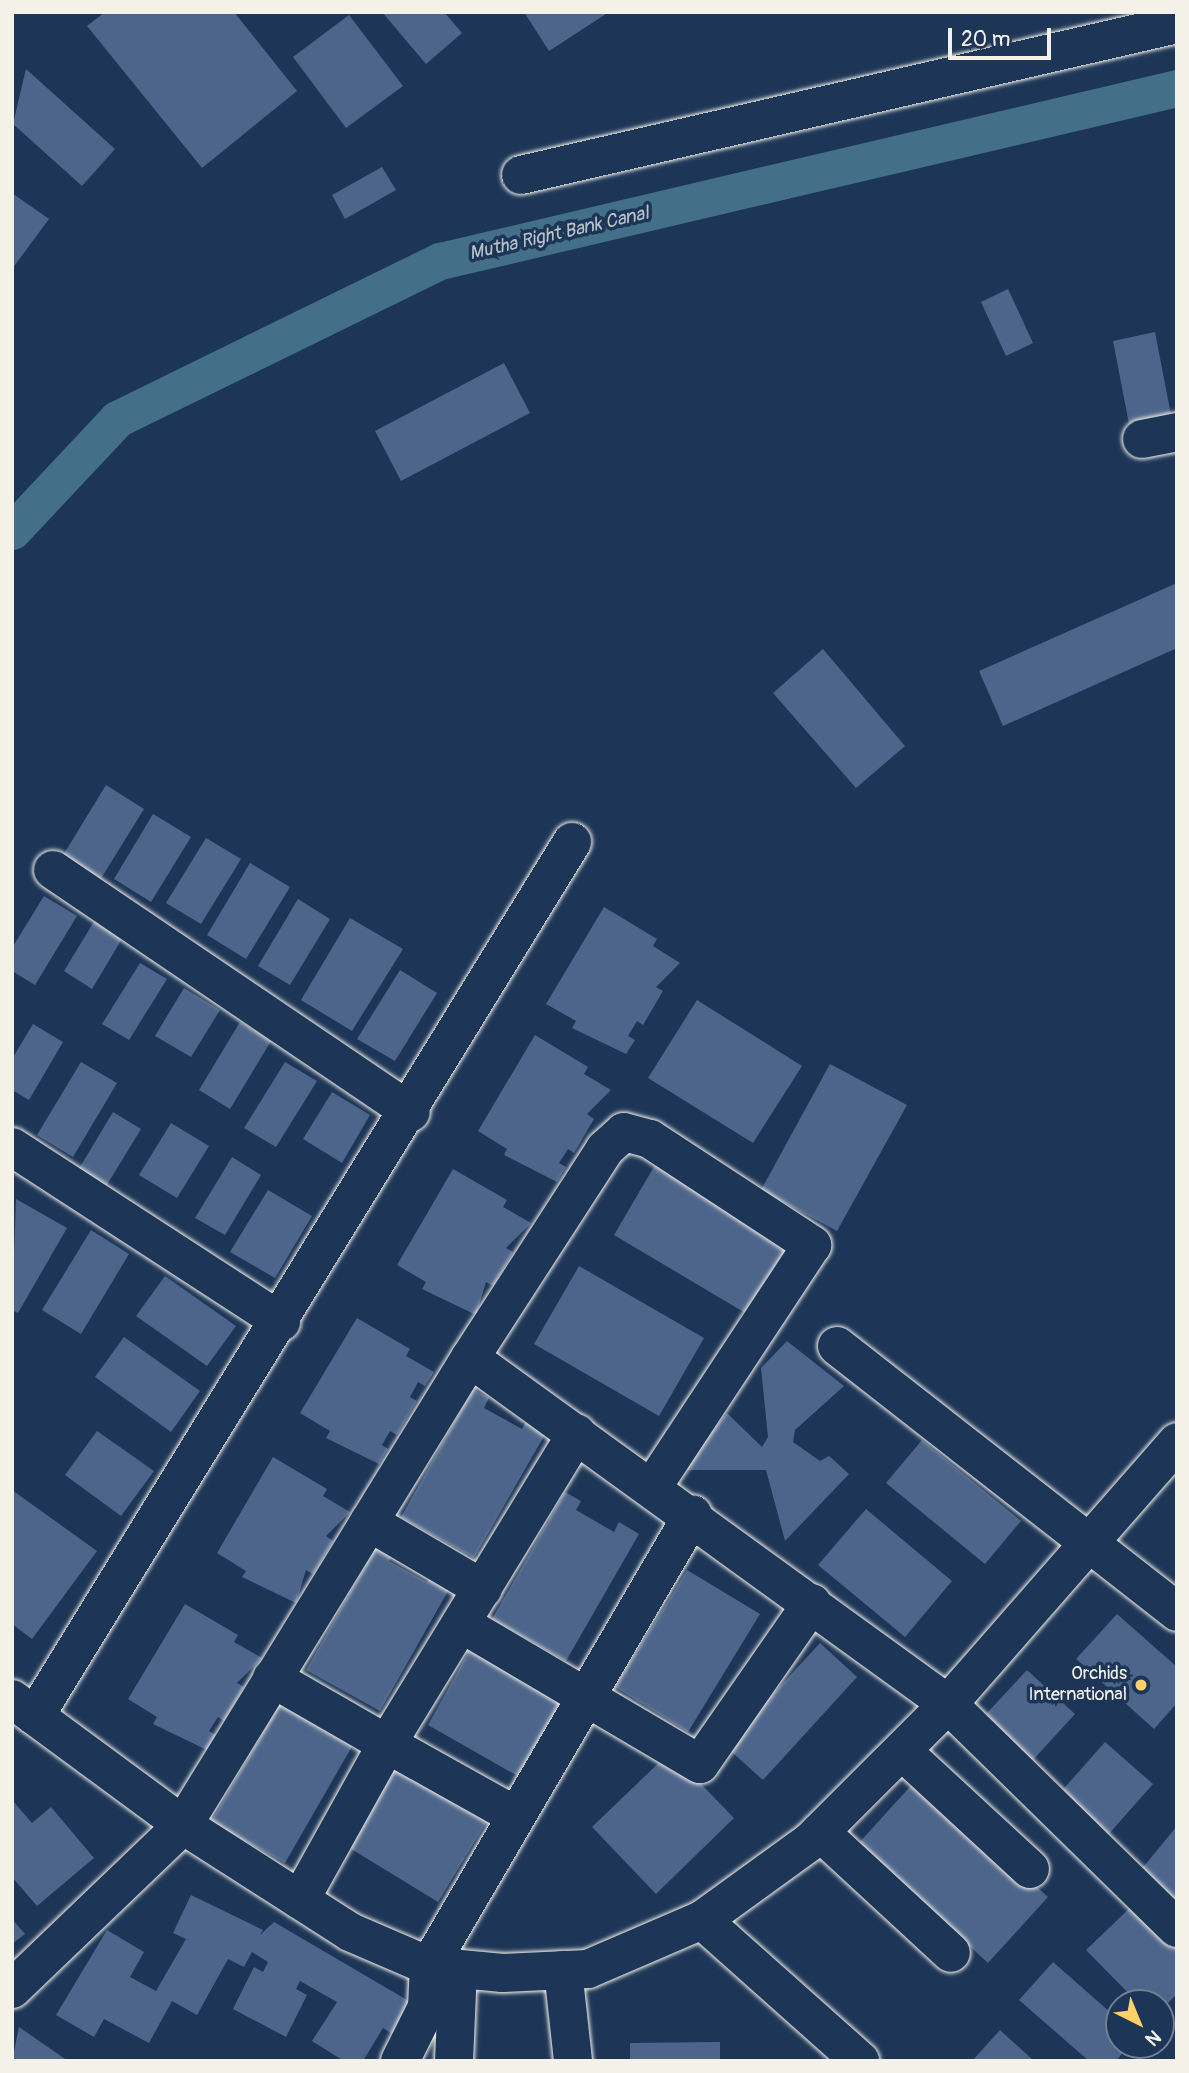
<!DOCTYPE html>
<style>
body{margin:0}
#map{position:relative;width:1189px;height:2073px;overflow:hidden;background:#1d3557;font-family:Pangolin,sans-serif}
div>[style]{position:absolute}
.canal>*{height:37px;margin:-18.5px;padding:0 18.5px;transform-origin:18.5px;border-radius:18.5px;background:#436f89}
.building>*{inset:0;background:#4e658b}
.roads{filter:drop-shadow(0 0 2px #f4f1e8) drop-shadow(0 0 2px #f4f1e8)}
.minor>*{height:38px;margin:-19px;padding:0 19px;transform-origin:19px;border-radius:19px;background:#1d3557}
.dots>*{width:19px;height:19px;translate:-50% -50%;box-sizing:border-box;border:4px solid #1d3557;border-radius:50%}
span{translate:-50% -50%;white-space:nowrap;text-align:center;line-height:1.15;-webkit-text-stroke:7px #1d3557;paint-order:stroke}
.poi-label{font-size:18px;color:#f4f1e8}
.right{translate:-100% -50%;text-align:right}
.water-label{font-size:19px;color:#b6c4c7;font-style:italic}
.frame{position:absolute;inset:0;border:14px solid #f4f1e8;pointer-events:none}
.north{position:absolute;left:1105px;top:1989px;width:70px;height:70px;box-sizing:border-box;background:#1d3557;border:2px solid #738091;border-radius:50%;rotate:137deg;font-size:19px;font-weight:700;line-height:28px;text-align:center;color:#f4f1e8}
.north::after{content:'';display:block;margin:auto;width:24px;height:32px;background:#ffd166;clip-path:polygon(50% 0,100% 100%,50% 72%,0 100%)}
.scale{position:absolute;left:948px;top:28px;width:103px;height:32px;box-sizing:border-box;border:4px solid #f4f1e8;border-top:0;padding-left:9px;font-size:21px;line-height:24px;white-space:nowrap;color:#f4f1e8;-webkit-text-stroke:5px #1d3557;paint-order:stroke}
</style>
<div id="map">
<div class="canal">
<i style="left:12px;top:531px;width:154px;rotate:-46.8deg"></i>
<i style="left:117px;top:419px;width:360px;rotate:-26.1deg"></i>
<i style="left:440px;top:261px;width:757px;rotate:-13.21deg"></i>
</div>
<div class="building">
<i style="clip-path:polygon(105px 12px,234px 12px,297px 91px,202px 168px,87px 26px)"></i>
<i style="clip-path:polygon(382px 12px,444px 12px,462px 33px,426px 64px)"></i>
<i style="clip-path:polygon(524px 12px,609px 12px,549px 51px)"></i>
<i style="clip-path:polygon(349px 15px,403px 86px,346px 128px,293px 57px)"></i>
<i style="clip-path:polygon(26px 69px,115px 149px,82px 186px,13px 124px)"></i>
<i style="clip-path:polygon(382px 167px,396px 190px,345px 219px,332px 195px)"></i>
<i style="clip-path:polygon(12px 193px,49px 219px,12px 269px)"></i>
<i style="clip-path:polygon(1008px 289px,1033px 343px,1006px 356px,981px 302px)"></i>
<i style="clip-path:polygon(1155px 332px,1171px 415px,1129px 424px,1113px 341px)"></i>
<i style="clip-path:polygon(504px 363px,530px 413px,401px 481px,375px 431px)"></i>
<i style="clip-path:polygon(1177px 583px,1177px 648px,1003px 726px,979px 671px)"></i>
<i style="clip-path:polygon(823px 649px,905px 746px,856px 788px,773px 693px)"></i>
<i style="clip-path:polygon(106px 785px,144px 809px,97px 885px,59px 862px)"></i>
<i style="clip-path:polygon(153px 814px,191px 837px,151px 902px,114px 879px)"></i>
<i style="clip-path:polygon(206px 838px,241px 859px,201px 924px,166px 903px)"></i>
<i style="clip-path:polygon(250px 863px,290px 887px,246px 959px,207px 935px)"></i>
<i style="clip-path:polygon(44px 896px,77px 916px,35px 985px,12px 971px,12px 948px)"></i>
<i style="clip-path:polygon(298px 899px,330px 919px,290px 985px,258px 966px)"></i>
<i style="clip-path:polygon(604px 907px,657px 939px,653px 946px,680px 963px,656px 987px,663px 991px,643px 1025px,637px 1021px,628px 1036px,635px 1040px,626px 1054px,572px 1028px,576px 1021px,546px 1004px)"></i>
<i style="clip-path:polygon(350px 918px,403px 949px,352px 1031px,301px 1000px)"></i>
<i style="clip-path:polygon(95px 920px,123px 937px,92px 989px,64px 971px)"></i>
<i style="clip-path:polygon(140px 963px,167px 979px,129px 1040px,102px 1024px)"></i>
<i style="clip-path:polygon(400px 970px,437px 993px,395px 1061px,357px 1039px)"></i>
<i style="clip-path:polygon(184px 988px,220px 1010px,191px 1057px,155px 1036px)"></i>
<i style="clip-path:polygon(697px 1000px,802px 1066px,753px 1143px,648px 1078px)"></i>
<i style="clip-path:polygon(240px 1022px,271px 1041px,230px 1109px,199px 1090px)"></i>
<i style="clip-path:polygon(33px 1024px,63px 1042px,29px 1100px,12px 1090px,12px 1059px)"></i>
<i style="clip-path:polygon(535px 1035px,588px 1067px,584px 1074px,611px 1090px,587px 1114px,594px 1119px,574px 1153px,568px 1149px,559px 1163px,566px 1167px,557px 1182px,504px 1155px,507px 1149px,478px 1131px)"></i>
<i style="clip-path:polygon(81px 1062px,117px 1083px,73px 1157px,37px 1135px)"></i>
<i style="clip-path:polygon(285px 1062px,317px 1081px,276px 1147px,244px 1128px)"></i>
<i style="clip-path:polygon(830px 1064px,907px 1105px,837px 1231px,761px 1190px)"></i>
<i style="clip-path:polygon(332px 1092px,370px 1115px,342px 1163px,303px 1139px)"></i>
<i style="clip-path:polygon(113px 1112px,141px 1129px,105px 1188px,77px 1172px)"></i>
<i style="clip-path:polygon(171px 1123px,209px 1146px,177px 1198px,139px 1175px)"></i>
<i style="clip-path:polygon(232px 1157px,261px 1175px,225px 1235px,195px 1218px)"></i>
<i style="clip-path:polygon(655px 1165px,789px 1244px,747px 1314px,614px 1235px)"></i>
<i style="clip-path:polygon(453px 1169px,507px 1200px,503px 1207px,531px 1223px,506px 1248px,513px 1252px,493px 1286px,486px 1282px,476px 1315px,422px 1289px,426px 1282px,397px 1265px)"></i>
<i style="clip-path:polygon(268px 1190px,312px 1216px,275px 1278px,230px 1252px)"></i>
<i style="clip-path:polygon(16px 1199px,67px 1228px,18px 1313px,12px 1310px)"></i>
<i style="clip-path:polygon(91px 1230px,129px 1254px,81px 1334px,42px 1310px)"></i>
<i style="clip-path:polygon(579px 1266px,704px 1338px,659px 1416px,534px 1344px)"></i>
<i style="clip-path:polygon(165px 1276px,236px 1326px,207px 1366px,136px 1316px)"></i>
<i style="clip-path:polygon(357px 1318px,410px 1349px,406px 1356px,434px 1372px,425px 1386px,418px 1382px,410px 1397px,417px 1401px,397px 1435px,390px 1431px,382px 1445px,388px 1449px,379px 1464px,326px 1438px,330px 1431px,300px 1413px)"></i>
<i style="clip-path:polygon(124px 1337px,200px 1391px,171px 1432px,95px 1377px)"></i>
<i style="clip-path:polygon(787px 1341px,844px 1386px,795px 1430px,793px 1442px,820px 1461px,829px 1456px,849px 1474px,785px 1541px,766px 1470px,682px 1470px,727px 1413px,762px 1447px,768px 1437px,761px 1368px)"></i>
<i style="clip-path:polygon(473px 1389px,489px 1398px,484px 1408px,522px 1429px,527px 1420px,547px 1431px,474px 1558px,401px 1517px)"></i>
<i style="clip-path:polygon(97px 1431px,154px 1471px,121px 1516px,65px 1475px)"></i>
<i style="clip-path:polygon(922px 1440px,1021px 1521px,985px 1564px,886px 1483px)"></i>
<i style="clip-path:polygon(273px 1457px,327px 1489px,323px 1496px,350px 1512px,326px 1536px,333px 1541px,313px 1574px,306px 1570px,296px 1603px,242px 1577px,246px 1571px,217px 1553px)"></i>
<i style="clip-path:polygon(12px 1490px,97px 1551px,32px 1639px,12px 1624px)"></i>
<i style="clip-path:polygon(565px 1492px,581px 1501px,576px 1510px,614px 1532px,619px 1522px,639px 1534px,566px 1661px,492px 1619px)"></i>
<i style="clip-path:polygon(866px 1509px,952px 1581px,905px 1637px,818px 1565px)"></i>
<i style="clip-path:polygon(379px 1542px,395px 1552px,389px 1561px,427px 1582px,433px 1573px,452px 1584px,380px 1711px,306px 1670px)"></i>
<i style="clip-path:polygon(687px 1570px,760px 1614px,688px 1732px,615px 1687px)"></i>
<i style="clip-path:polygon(185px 1604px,238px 1635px,234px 1642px,262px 1658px,237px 1683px,244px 1687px,224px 1721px,218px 1717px,209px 1731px,216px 1735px,207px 1750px,153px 1724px,157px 1717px,128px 1699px)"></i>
<i style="clip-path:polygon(1117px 1614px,1177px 1667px,1177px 1703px,1154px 1729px,1076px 1659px)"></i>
<i style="clip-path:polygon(474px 1642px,568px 1695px,521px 1778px,428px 1725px)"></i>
<i style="clip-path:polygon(820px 1643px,857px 1677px,763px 1780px,725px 1746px)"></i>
<i style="clip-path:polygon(1027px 1670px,1075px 1714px,1022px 1772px,973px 1728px)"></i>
<i style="clip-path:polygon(285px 1695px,358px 1736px,285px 1863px,211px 1822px)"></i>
<i style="clip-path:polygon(1105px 1742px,1153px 1784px,1100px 1844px,1052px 1802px)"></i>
<i style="clip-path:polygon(670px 1752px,734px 1818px,656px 1894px,592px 1827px)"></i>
<i style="clip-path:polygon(401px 1760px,491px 1815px,438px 1902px,348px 1847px)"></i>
<i style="clip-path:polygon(917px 1779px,1048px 1897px,988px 1963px,858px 1844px)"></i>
<i style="clip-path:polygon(12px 1800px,32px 1823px,51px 1807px,94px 1858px,37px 1906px,12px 1877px)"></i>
<i style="clip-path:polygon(1177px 1826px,1177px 1901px,1140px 1871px)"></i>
<i style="clip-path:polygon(191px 1895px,263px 1930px,260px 1935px,274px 1922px,419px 2007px,400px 2039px,383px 2028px,363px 2061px,344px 2061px,312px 2041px,337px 2002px,300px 1981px,296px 1989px,307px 1995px,286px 2037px,233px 2009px,254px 1967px,263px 1972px,268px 1962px,252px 1952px,244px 1967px,228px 1959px,197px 2015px,172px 2001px,149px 2043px,104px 2019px,94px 2037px,56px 2015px,107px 1930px,144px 1952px,130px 1977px,156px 1991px,186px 1939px,173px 1933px)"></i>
<i style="clip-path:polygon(1134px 1904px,1177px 1948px,1177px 1994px,1161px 2010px,1161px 2003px,1138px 2003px,1086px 1950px)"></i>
<i style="clip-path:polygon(12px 1919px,25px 1934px,12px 1944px)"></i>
<i style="clip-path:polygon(1053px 1962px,1119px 2020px,1119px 2045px,1129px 2045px,1116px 2061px,1089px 2061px,1019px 2000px)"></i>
<i style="clip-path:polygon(19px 2027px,68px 2061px,12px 2061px)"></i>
<i style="clip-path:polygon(1000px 2030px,1034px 2061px,972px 2061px)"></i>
<i style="clip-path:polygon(720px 2042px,720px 2061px,630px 2061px,630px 2043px)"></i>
</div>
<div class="roads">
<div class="minor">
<i style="left:521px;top:175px;width:673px;rotate:-12.96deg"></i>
<i style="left:1142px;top:439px;width:36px;rotate:-11deg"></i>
<i style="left:53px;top:870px;width:432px;rotate:34.1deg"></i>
<i style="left:12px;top:1147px;width:321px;rotate:33deg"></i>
<i style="left:837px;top:1346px;width:432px;rotate:38deg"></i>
<i style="left:470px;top:1358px;width:590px;rotate:35.9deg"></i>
<i style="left:948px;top:1704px;width:320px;rotate:44.4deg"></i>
<i style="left:369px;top:1522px;width:132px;rotate:30.4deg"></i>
<i style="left:462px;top:1624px;width:276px;rotate:30.5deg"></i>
<i style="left:700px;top:1764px;width:196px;rotate:-55.2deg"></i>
<i style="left:272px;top:1678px;width:133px;rotate:29.9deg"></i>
<i style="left:387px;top:1744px;width:364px;rotate:-58.6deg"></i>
<i style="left:12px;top:1699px;width:212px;rotate:36.4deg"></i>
<i style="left:183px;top:1825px;width:198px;rotate:32.6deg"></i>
<i style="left:350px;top:1932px;width:86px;rotate:23.3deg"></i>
<i style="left:429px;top:1966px;width:74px;rotate:5.4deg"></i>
<i style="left:503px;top:1973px;width:85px;rotate:-2.7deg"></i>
<i style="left:588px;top:1969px;width:124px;rotate:-23.3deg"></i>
<i style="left:702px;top:1920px;width:135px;rotate:-35.9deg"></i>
<i style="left:811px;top:1841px;width:194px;rotate:-45deg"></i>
<i style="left:948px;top:1704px;width:348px;rotate:-48.8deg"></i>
<i style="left:35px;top:1716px;width:1026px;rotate:-58.43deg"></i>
<i style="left:902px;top:1751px;width:174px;rotate:42.7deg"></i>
<i style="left:820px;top:1832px;width:178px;rotate:42.7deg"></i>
<i style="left:300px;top:1900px;width:179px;rotate:-60.9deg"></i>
<i style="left:387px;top:1744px;width:148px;rotate:29.2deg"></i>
<i style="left:702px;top:1920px;width:212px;rotate:41.7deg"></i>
<i style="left:563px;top:1970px;width:92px;rotate:83.7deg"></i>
<i style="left:12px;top:1989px;width:237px;rotate:-43.8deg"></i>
<i style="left:183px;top:1825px;width:548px;rotate:-58.43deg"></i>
<i style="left:470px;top:1358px;width:249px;rotate:-57.1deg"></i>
<i style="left:605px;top:1149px;width:25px;rotate:-42deg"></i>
<i style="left:624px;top:1132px;width:27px;rotate:15deg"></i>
<i style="left:650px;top:1139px;width:194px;rotate:33.2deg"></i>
<i style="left:812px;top:1245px;width:289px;rotate:123.4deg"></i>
<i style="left:400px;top:2061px;width:60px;rotate:-63.4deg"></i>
<i style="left:427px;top:2007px;width:41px;rotate:-87.2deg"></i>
<i style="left:429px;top:1966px;width:523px;rotate:-59.71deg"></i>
<i style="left:454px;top:2061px;width:92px;rotate:-87.5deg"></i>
</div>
</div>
<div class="dots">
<i style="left:1141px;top:1685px;background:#ffd166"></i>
</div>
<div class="poi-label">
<span class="right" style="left:1127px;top:1685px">Orchids<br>International</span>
</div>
<div class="water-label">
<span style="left:559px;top:234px;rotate:-13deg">Mutha Right Bank Canal</span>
</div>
<div class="frame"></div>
<div class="north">N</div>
<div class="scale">20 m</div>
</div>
